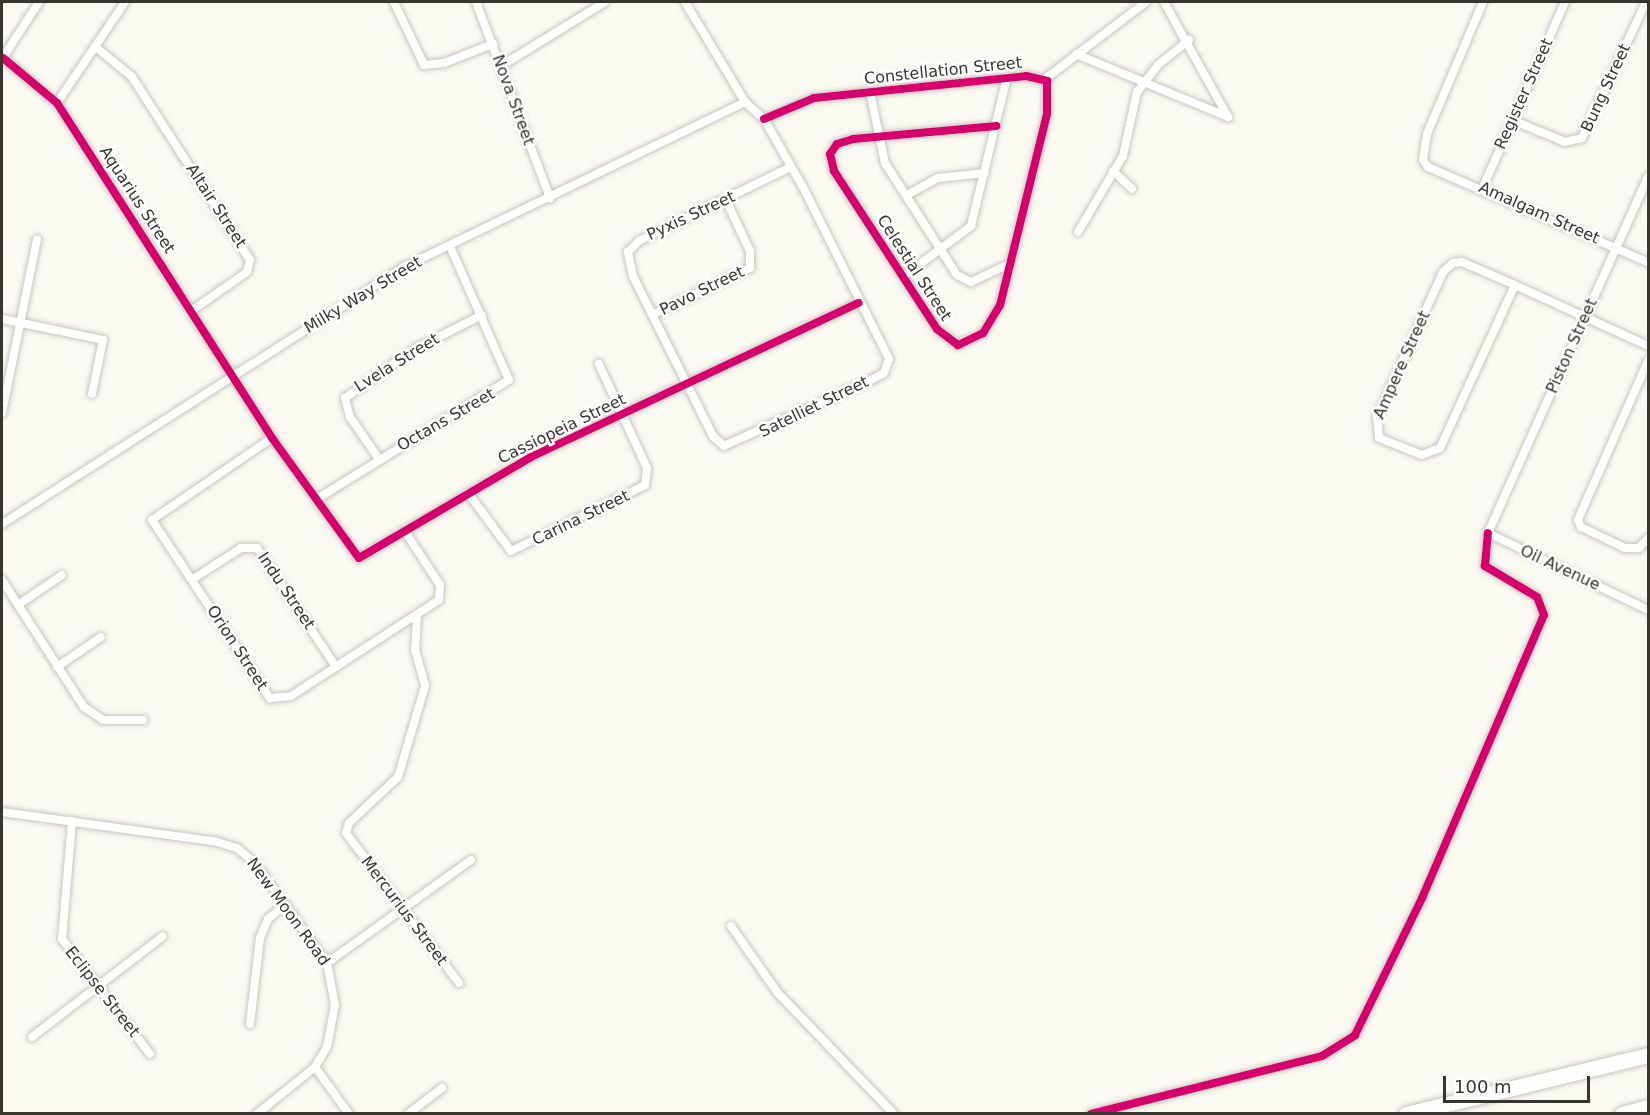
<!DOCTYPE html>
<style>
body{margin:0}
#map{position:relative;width:1650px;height:1115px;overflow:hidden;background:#faf9f2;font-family:"DejaVu Sans",sans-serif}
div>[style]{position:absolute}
.roads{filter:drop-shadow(0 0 2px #c7c6bf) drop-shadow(0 0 2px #c7c6bf)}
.minor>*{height:8px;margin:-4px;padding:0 4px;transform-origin:4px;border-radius:4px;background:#fefefd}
.motorway>*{height:15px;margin:-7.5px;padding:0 7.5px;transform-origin:7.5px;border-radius:7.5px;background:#fefefd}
.cycleway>*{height:8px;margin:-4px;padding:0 4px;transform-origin:4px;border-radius:4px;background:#d6006c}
span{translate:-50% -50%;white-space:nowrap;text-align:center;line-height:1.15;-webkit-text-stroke:5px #fff;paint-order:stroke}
.street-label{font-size:16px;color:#37352d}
.frame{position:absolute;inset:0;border:3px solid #37352d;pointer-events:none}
.scale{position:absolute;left:1443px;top:1076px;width:147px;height:27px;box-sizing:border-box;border:3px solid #37352d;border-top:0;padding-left:8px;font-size:18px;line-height:21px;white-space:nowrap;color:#37352d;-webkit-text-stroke:4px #fff;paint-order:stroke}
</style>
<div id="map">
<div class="roads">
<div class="minor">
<i style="left:394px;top:2px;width:70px;rotate:64.5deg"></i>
<i style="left:424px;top:65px;width:20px;rotate:-6deg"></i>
<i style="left:444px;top:63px;width:53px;rotate:-21.2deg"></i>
<i style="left:476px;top:2px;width:210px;rotate:69.3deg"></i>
<i style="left:685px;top:2px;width:117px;rotate:59deg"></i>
<i style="left:745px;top:102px;width:25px;rotate:42deg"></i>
<i style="left:764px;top:119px;width:78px;rotate:60.2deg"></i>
<i style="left:803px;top:187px;width:192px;rotate:63.4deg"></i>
<i style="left:889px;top:359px;width:15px;rotate:110deg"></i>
<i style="left:884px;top:373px;width:17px;rotate:152deg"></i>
<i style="left:869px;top:381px;width:159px;rotate:155.9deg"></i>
<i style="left:724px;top:446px;width:15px;rotate:-138deg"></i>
<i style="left:713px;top:436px;width:179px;rotate:-116.6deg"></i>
<i style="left:633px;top:276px;width:25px;rotate:-102deg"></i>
<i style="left:628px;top:252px;width:16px;rotate:-45deg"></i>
<i style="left:639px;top:241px;width:169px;rotate:-26deg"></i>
<i style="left:1164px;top:2px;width:132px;rotate:60.9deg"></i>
<i style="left:1483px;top:2px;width:143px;rotate:113deg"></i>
<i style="left:1427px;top:134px;width:26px;rotate:99deg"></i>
<i style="left:1423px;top:160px;width:9px;rotate:54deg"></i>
<i style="left:1428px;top:167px;width:240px;rotate:23.4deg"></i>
<i style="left:97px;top:48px;width:45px;rotate:39.6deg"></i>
<i style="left:132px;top:77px;width:218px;rotate:57.2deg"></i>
<i style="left:250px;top:260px;width:12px;rotate:104deg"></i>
<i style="left:247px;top:272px;width:65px;rotate:145.1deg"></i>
<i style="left:1076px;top:54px;width:165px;rotate:22.5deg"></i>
<i style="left:3px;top:58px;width:70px;rotate:39.8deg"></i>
<i style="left:57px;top:103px;width:398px;rotate:57.3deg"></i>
<i style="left:272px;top:438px;width:148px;rotate:54.1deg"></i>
<i style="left:359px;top:558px;width:199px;rotate:-30.4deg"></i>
<i style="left:531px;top:457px;width:362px;rotate:-25.2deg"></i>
<i style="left:2px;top:59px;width:68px;rotate:-57deg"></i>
<i style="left:501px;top:66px;width:122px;rotate:-31.6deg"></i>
<i style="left:1045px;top:79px;width:127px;rotate:-37.3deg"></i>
<i style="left:870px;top:92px;width:73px;rotate:78.1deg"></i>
<i style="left:885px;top:163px;width:133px;rotate:57.3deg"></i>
<i style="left:957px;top:275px;width:16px;rotate:27deg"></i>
<i style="left:971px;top:282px;width:42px;rotate:-25.3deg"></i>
<i style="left:57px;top:103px;width:122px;rotate:-56deg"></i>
<i style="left:764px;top:119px;width:54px;rotate:-22.8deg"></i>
<i style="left:814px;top:98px;width:213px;rotate:-5.9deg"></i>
<i style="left:1026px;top:76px;width:22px;rotate:13deg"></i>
<i style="left:1047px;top:81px;width:33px;rotate:90deg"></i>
<i style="left:1047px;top:114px;width:197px;rotate:103.8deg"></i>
<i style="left:1000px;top:305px;width:33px;rotate:121deg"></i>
<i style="left:983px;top:333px;width:28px;rotate:154deg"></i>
<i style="left:958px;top:345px;width:26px;rotate:-143deg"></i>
<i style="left:937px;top:329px;width:189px;rotate:-123.1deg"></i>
<i style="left:834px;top:171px;width:17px;rotate:-103deg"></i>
<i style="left:830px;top:154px;width:12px;rotate:-55deg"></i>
<i style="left:837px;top:144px;width:17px;rotate:-17deg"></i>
<i style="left:853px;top:139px;width:144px;rotate:-5.2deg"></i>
<i style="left:1512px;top:120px;width:57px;rotate:22.5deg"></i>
<i style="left:1565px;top:142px;width:17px;rotate:-13deg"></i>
<i style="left:1582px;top:138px;width:150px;rotate:-64.8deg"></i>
<i style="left:1113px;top:171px;width:26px;rotate:43deg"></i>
<i style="left:1648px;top:177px;width:390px;rotate:114.2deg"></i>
<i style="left:1488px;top:533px;width:178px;rotate:25.7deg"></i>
<i style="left:1483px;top:187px;width:202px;rotate:-66.1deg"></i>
<i style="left:907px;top:195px;width:35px;rotate:-29deg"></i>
<i style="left:938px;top:178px;width:47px;rotate:-6.1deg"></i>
<i style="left:1078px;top:232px;width:88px;rotate:-59.4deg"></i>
<i style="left:1123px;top:156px;width:66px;rotate:-77.7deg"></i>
<i style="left:1137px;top:92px;width:34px;rotate:-52deg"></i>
<i style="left:1158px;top:65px;width:40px;rotate:-39deg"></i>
<i style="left:904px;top:276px;width:84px;rotate:-36.7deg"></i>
<i style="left:971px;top:226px;width:153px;rotate:-76.4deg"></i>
<i style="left:1515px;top:285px;width:179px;rotate:114.7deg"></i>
<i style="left:1440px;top:448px;width:19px;rotate:159deg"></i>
<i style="left:1422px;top:455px;width:46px;rotate:-158.4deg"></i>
<i style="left:1379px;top:438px;width:21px;rotate:-95deg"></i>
<i style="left:1377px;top:417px;width:159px;rotate:-65.5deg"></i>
<i style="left:1443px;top:272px;width:13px;rotate:-42deg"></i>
<i style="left:1453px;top:263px;width:9px;rotate:-6deg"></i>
<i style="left:1462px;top:262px;width:58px;rotate:23.5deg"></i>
<i style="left:1515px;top:285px;width:146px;rotate:24.6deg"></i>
<i style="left:652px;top:315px;width:109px;rotate:-25.6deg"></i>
<i style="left:750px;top:268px;width:17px;rotate:-90deg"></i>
<i style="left:750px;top:251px;width:56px;rotate:-115.2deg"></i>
<i style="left:2px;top:319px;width:103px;rotate:11.7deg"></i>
<i style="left:103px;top:340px;width:55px;rotate:101.5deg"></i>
<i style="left:1648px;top:361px;width:174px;rotate:113.8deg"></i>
<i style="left:1578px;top:520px;width:8px;rotate:67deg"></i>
<i style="left:1581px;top:527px;width:49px;rotate:25.5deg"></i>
<i style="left:1625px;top:548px;width:14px"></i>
<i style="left:1639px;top:548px;width:13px;rotate:-48deg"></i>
<i style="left:2px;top:413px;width:177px;rotate:-78.6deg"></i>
<i style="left:272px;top:438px;width:145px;rotate:145.7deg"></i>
<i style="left:152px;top:520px;width:214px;rotate:56.5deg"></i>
<i style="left:270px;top:698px;width:21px;rotate:-5deg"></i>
<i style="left:291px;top:696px;width:176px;rotate:-33deg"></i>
<i style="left:439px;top:600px;width:15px;rotate:-86deg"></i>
<i style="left:440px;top:585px;width:62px;rotate:-123.2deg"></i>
<i style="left:379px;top:459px;width:51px;rotate:-124.6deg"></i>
<i style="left:350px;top:417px;width:20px;rotate:-105deg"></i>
<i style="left:345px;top:398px;width:83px;rotate:-35.2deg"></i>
<i style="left:413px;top:350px;width:77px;rotate:-26.9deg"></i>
<i style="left:468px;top:493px;width:72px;rotate:53.4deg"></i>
<i style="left:511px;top:551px;width:149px;rotate:-26.2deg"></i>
<i style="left:645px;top:485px;width:17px;rotate:-83deg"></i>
<i style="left:647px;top:468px;width:115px;rotate:-114.8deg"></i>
<i style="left:317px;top:499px;width:226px;rotate:-31.8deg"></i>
<i style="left:509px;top:380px;width:146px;rotate:-113.8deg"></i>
<i style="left:2px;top:524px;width:479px;rotate:-32.6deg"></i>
<i style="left:406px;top:266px;width:377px;rotate:-25.8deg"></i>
<i style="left:193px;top:579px;width:57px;rotate:-32.9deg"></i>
<i style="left:241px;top:548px;width:16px"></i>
<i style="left:257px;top:548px;width:143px;rotate:56.4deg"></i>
<i style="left:2px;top:580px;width:151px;rotate:57.2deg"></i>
<i style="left:84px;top:707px;width:23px;rotate:34deg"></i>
<i style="left:103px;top:720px;width:40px"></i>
<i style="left:18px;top:605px;width:53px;rotate:-34.3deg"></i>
<i style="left:417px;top:615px;width:35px;rotate:93deg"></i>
<i style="left:415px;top:650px;width:37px;rotate:74deg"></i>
<i style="left:425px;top:686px;width:95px;rotate:106.5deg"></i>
<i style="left:398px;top:777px;width:67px;rotate:136.8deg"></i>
<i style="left:349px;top:823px;width:10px;rotate:107deg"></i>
<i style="left:346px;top:833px;width:188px;rotate:53deg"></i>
<i style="left:57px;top:667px;width:53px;rotate:-34.3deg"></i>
<i style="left:2px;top:812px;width:217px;rotate:7.9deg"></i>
<i style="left:217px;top:842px;width:21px;rotate:17deg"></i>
<i style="left:237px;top:848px;width:25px;rotate:40deg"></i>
<i style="left:256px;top:864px;width:122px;rotate:54.4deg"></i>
<i style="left:327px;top:963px;width:43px;rotate:79.2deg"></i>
<i style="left:335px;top:1005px;width:43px;rotate:100.8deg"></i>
<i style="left:327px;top:1047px;width:23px;rotate:121deg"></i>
<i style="left:315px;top:1067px;width:75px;rotate:141deg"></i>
<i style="left:72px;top:821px;width:118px;rotate:94.8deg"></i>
<i style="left:62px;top:939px;width:145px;rotate:52.6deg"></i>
<i style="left:731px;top:926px;width:80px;rotate:55.1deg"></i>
<i style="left:777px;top:992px;width:169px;rotate:46.2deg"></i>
<i style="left:327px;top:963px;width:177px;rotate:-35.6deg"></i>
<i style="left:250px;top:1024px;width:87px;rotate:-83.4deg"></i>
<i style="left:260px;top:938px;width:21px;rotate:-67deg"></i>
<i style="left:268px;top:919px;width:23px;rotate:-40deg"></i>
<i style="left:32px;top:1037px;width:165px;rotate:-37.6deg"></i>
<i style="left:315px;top:1067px;width:58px;rotate:54.1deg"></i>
<i style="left:408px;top:1114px;width:43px;rotate:-37.4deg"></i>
<i style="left:1091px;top:1114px;width:238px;rotate:-14.1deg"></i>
<i style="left:1322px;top:1056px;width:39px;rotate:-32deg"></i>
<i style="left:1355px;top:1035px;width:153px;rotate:-63.9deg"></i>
<i style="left:1422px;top:898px;width:308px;rotate:-66.7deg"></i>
<i style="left:1544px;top:615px;width:19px;rotate:-111deg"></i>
<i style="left:1537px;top:597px;width:61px;rotate:-149.2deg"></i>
<i style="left:1485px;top:566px;width:33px;rotate:-85deg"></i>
</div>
<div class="motorway">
<i style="left:1406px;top:1114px;width:249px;rotate:-13.7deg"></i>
<i style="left:1622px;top:1114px;width:27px;rotate:-15deg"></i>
</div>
</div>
<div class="cycleway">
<i style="left:3px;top:58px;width:70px;rotate:39.8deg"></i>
<i style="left:57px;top:103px;width:398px;rotate:57.3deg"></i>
<i style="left:272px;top:438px;width:148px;rotate:54.1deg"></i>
<i style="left:359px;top:558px;width:199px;rotate:-30.4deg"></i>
<i style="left:531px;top:457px;width:362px;rotate:-25.2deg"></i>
<i style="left:764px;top:119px;width:54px;rotate:-22.8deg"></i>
<i style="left:814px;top:98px;width:213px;rotate:-5.9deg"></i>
<i style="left:1026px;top:76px;width:22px;rotate:13deg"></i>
<i style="left:1047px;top:81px;width:33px;rotate:90deg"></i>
<i style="left:1047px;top:114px;width:197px;rotate:103.8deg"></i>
<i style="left:1000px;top:305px;width:33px;rotate:121deg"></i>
<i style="left:983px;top:333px;width:28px;rotate:154deg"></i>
<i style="left:958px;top:345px;width:26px;rotate:-143deg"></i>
<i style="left:937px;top:329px;width:189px;rotate:-123.1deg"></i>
<i style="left:834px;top:171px;width:17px;rotate:-103deg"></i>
<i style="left:830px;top:154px;width:12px;rotate:-55deg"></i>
<i style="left:837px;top:144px;width:17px;rotate:-17deg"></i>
<i style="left:853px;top:139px;width:144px;rotate:-5.2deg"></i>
<i style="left:1091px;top:1114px;width:238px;rotate:-14.1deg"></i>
<i style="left:1322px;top:1056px;width:39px;rotate:-32deg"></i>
<i style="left:1355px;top:1035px;width:153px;rotate:-63.9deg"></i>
<i style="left:1422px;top:898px;width:308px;rotate:-66.7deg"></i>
<i style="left:1544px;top:615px;width:19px;rotate:-111deg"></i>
<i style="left:1537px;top:597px;width:61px;rotate:-149.2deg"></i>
<i style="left:1485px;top:566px;width:33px;rotate:-85deg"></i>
</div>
<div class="street-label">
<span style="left:943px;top:71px;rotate:-6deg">Constellation Street</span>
<span style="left:1606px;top:88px;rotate:-65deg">Bung Street</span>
<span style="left:1524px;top:94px;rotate:-66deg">Register Street</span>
<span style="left:513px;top:100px;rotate:70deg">Nova Street</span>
<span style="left:137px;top:200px;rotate:57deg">Aquarius Street</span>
<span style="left:216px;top:206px;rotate:57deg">Altair Street</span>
<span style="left:1539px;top:213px;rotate:24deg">Amalgam Street</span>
<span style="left:691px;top:216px;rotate:-25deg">Pyxis Street</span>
<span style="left:914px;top:268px;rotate:57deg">Celestial Street</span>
<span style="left:702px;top:291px;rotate:-26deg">Pavo Street</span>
<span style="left:363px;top:295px;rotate:-31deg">Milky Way Street</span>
<span style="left:1572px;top:346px;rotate:-66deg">Piston Street</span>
<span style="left:397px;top:363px;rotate:-32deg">Lvela Street</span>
<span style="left:1402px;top:365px;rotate:-66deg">Ampere Street</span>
<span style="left:814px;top:407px;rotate:-26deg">Satelliet Street</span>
<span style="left:446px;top:420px;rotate:-30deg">Octans Street</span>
<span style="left:562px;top:429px;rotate:-26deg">Cassiopeia Street</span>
<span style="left:581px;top:518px;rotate:-26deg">Carina Street</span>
<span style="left:1560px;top:568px;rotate:25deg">Oil Avenue</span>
<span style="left:286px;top:591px;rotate:56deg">Indu Street</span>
<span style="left:237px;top:648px;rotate:57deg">Orion Street</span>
<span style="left:404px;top:911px;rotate:53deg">Mercurius Street</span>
<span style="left:288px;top:912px;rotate:54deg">New Moon Road</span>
<span style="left:102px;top:992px;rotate:52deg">Eclipse Street</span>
</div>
<div class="frame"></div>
<div class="scale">100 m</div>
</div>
